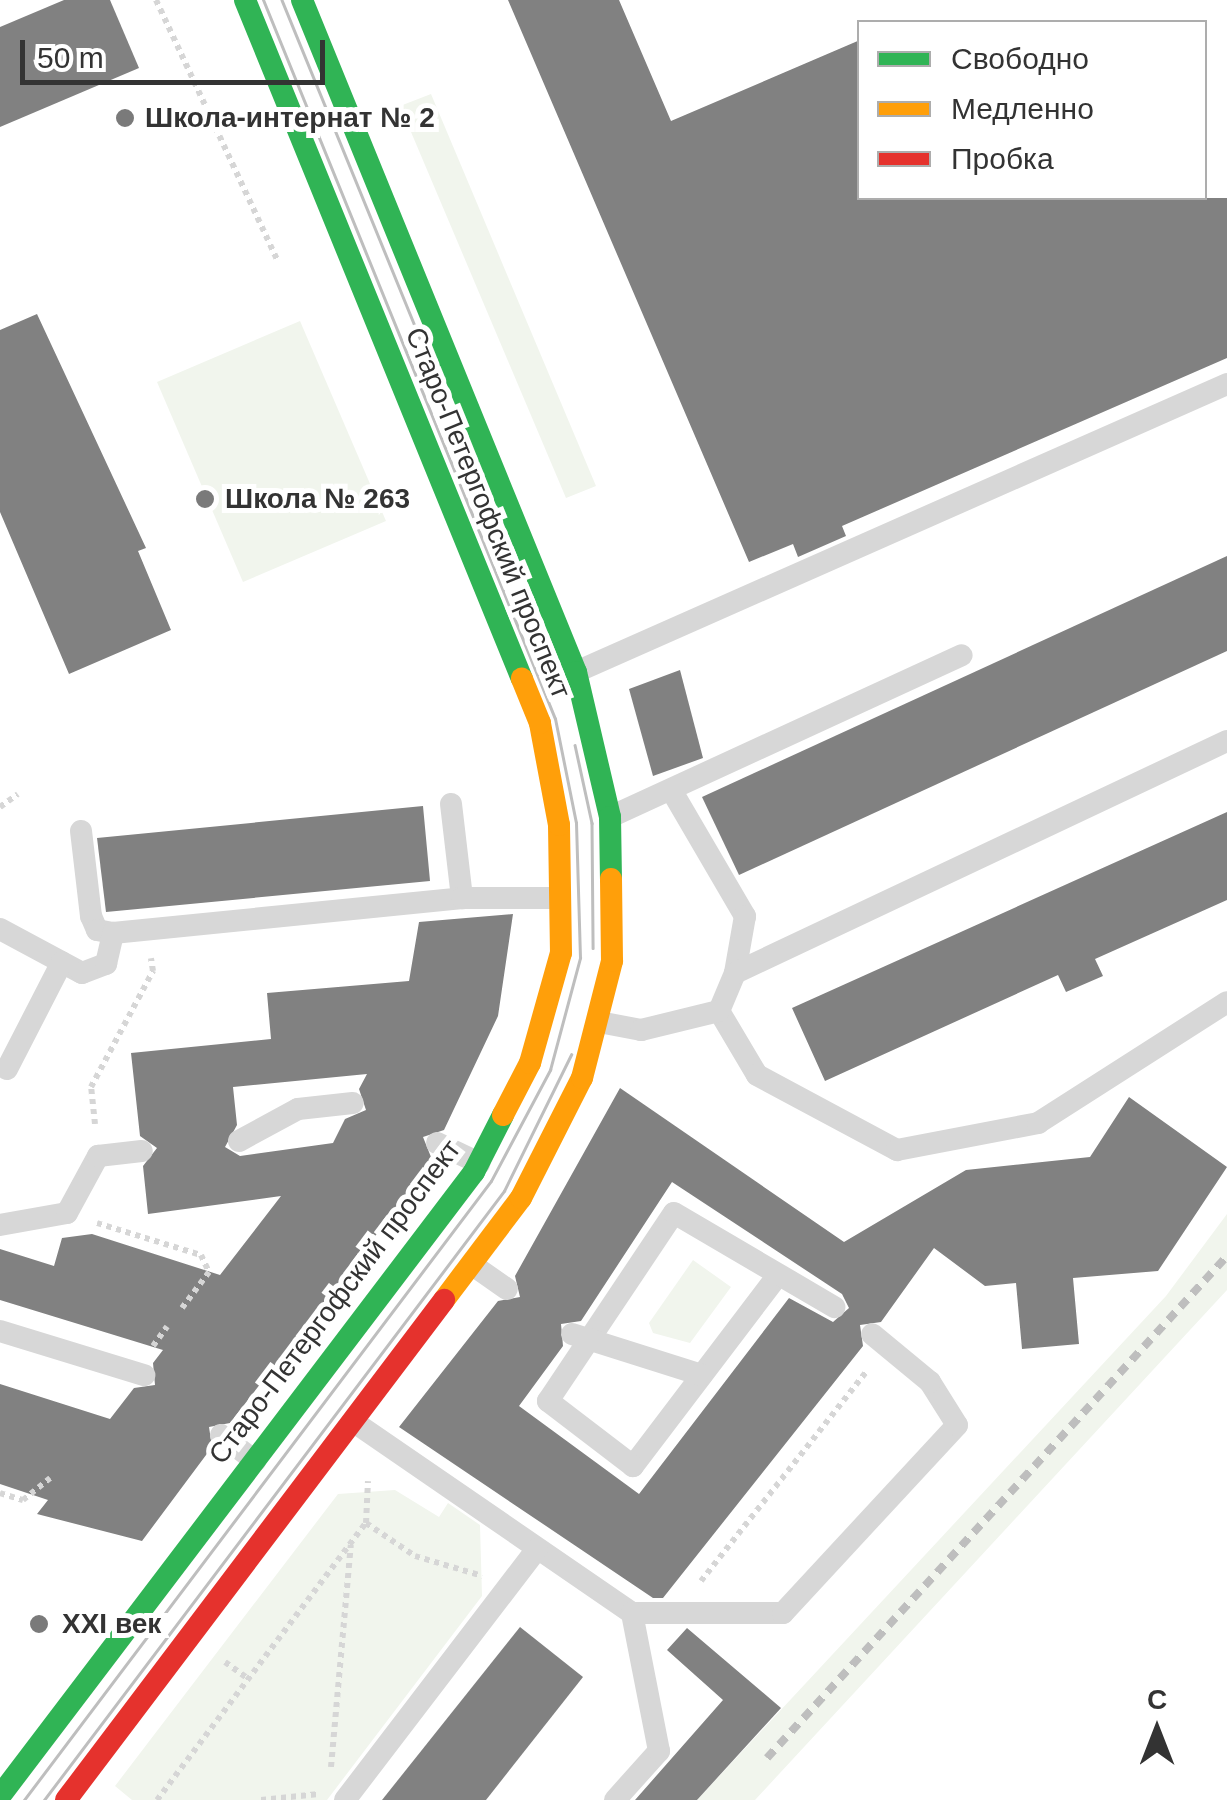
<!DOCTYPE html>
<meta charset="utf-8">
<style>
body{margin:0}
#map{position:relative;width:1227px;height:1800px;overflow:hidden;background:#fff;font-family:Helvetica,sans-serif}
div>[style]{position:absolute}
.green>*{inset:0;background:#f1f5ed}
.building>*{inset:0;background:#818181}
.path>*{height:6px;margin-top:-3px;transform-origin:0;background:repeating-linear-gradient(90deg,#d6d6d6 0 5px,transparent 0 10px)}
.lane>*{height:22px;margin:-11px;padding:0 11px;transform-origin:11px;border-radius:11px;background:#d7d7d7}
.fast>*{height:22px;margin:-11px;padding:0 11px;transform-origin:11px;border-radius:11px;background:#30b455}
.slow>*{height:22px;margin:-11px;padding:0 11px;transform-origin:11px;border-radius:11px;background:#ff9f0a}
.jam>*{height:22px;margin:-11px;padding:0 11px;transform-origin:11px;border-radius:11px;background:#e5322d}
.tram>*{height:2.5px;margin:-1.25px;padding:0 1.25px;transform-origin:1.25px;border-radius:1.25px;background:#bebebe}
.rail>*{height:8px;margin-top:-4px;transform-origin:0;background:repeating-linear-gradient(90deg,#bebebe 0 10px,transparent 0 18px)}
.dots>*{width:28px;height:28px;translate:-50% -50%;box-sizing:border-box;border:5px solid #fff;border-radius:50%}
span{translate:-50% -50%;white-space:nowrap;text-align:center;line-height:1.15;-webkit-text-stroke:10px #fff;paint-order:stroke}
.poi-label{font-size:28px;color:#333;font-weight:700}
.left{translate:0 -50%;text-align:left}
.street-label{font-size:28px;color:#333}
.legend{position:absolute;left:857px;top:20px;width:350px;height:180px;box-sizing:border-box;background:#fff;border:2px solid #adadad;margin:0;padding:12px 18px;list-style:none;font-size:30px;color:#333}
.legend li{display:flex;align-items:center;gap:20px;height:50px}
.legend b{width:50px;border:2px solid #adadad}
.north{position:absolute;left:1107px;top:1680px;width:100px;height:100px;-webkit-text-stroke:8px #fff;paint-order:stroke;rotate:0deg;font-size:28px;font-weight:700;line-height:40px;text-align:center;color:#333}
.north::after{content:'';display:block;margin:auto;width:35px;height:45px;background:#333;clip-path:polygon(50% 0,100% 100%,50% 72%,0 100%)}
.scale{position:absolute;left:20px;top:40px;width:305px;height:45px;box-sizing:border-box;border:5px solid #333;border-top:0;padding-left:12px;font-size:30px;line-height:35px;white-space:nowrap;color:#333;-webkit-text-stroke:8px #fff;paint-order:stroke}
</style>
<div id="map">
<div class="green">
<i style="clip-path:polygon(431px 94px,596px 486px,566px 498px,400px 106px)"></i>
<i style="clip-path:polygon(300px 321px,386px 521px,243px 582px,157px 382px)"></i>
<i style="clip-path:polygon(1227px 1214px,1227px 1290px,755px 1800px,697px 1800px,1166px 1296px)"></i>
<i style="clip-path:polygon(693px 1260px,731px 1287px,690px 1343px,653px 1333px,649px 1323px)"></i>
<i style="clip-path:polygon(395px 1490px,439px 1517px,448px 1503px,480px 1525px,482px 1596px,327px 1800px,132px 1800px,115px 1786px,338px 1494px)"></i>
</div>
<div class="building">
<i style="clip-path:polygon(64px 0,110px 0,139px 68px,0 127px,0 27px)"></i>
<i style="clip-path:polygon(508px 0,619px 0,671px 121px,860px 40px,860px 198px,1227px 198px,1227px 358px,842px 526px,846px 536px,798px 557px,793px 544px,749px 562px)"></i>
<i style="clip-path:polygon(37px 314px,146px 548px,138px 551px,171px 630px,69px 674px,0 512px,0 330px)"></i>
<i style="clip-path:polygon(1227px 556px,1227px 651px,739px 875px,702px 797px)"></i>
<i style="clip-path:polygon(680px 670px,703px 758px,653px 776px,629px 689px)"></i>
<i style="clip-path:polygon(423px 806px,430px 881px,106px 912px,97px 838px)"></i>
<i style="clip-path:polygon(1227px 812px,1227px 900px,1095px 959px,1103px 976px,1066px 992px,1058px 975px,825px 1081px,792px 1008px)"></i>
<i style="clip-path:polygon(evenodd,513px 914px,498px 1016px,444px 1130px,423px 1137px,431px 1157px,421px 1177px,230px 1423px,209px 1427px,212px 1447px,142px 1541px,37px 1514px,48px 1500px,0 1484px,0 1384px,110px 1419px,134px 1388px,155px 1385px,153px 1363px,163px 1350px,0 1300px,0 1249px,54px 1266px,62px 1238px,92px 1234px,220px 1275px,281px 1196px,148px 1214px,143px 1166px,157px 1148px,140px 1136px,131px 1053px,271px 1039px,267px 993px,409px 981px,419px 922px,513px 914px,367px 1074px,359px 1089px,366px 1110px,345px 1119px,333px 1143px,240px 1156px,225px 1147px,237px 1125px,233px 1087px,367px 1074px)"></i>
<i style="clip-path:polygon(evenodd,620px 1088px,844px 1242px,966px 1170px,1090px 1157px,1129px 1097px,1227px 1167px,1158px 1271px,1073px 1278px,1079px 1344px,1022px 1349px,1016px 1283px,985px 1286px,934px 1248px,881px 1322px,860px 1325px,863px 1346px,663px 1598px,653px 1598px,399px 1427px,498px 1301px,520px 1297px,515px 1276px,620px 1088px,672px 1182px,842px 1294px,849px 1308px,833px 1322px,789px 1298px,639px 1494px,519px 1406px,563px 1346px,561px 1324px,581px 1321px,672px 1182px)"></i>
<i style="clip-path:polygon(520px 1627px,583px 1677px,486px 1800px,382px 1800px)"></i>
<i style="clip-path:polygon(687px 1628px,781px 1708px,697px 1800px,635px 1800px,723px 1700px,667px 1650px)"></i>
</div>
<div class="path">
<i style="left:156px;top:0;width:286px;rotate:65deg"></i>
<i style="left:0;top:807px;width:22px;rotate:-36deg"></i>
<i style="left:95px;top:1124px;width:37px;rotate:-96deg"></i>
<i style="left:91px;top:1087px;width:132px;rotate:-61.9deg"></i>
<i style="left:153px;top:971px;width:13px;rotate:-99deg"></i>
<i style="left:97px;top:1223px;width:109px;rotate:17.1deg"></i>
<i style="left:201px;top:1255px;width:19px;rotate:65deg"></i>
<i style="left:209px;top:1272px;width:45px;rotate:126.9deg"></i>
<i style="left:153px;top:1346px;width:24px;rotate:-54deg"></i>
<i style="left:0;top:1493px;width:24px;rotate:17deg"></i>
<i style="left:23px;top:1500px;width:35px;rotate:-39deg"></i>
<i style="left:366px;top:1523px;width:59px;rotate:34deg"></i>
<i style="left:415px;top:1556px;width:70px;rotate:16.6deg"></i>
<i style="left:701px;top:1581px;width:268px;rotate:-51.7deg"></i>
<i style="left:225px;top:1662px;width:29px;rotate:36deg"></i>
<i style="left:331px;top:1767px;width:223px;rotate:-84.9deg"></i>
<i style="left:157px;top:1800px;width:347px;rotate:-53deg"></i>
<i style="left:366px;top:1523px;width:42px;rotate:-87.3deg"></i>
<i style="left:261px;top:1800px;width:58px;rotate:-5.9deg"></i>
</div>
<div class="lane">
<i style="left:576px;top:672px;width:712px;rotate:-23.86deg"></i>
<i style="left:673px;top:793px;width:143px;rotate:59.7deg"></i>
<i style="left:745px;top:916px;width:58px;rotate:100deg"></i>
<i style="left:451px;top:804px;width:95px;rotate:83.3deg"></i>
<i style="left:610px;top:817px;width:387px;rotate:-24.7deg"></i>
<i style="left:81px;top:831px;width:86px;rotate:83.3deg"></i>
<i style="left:91px;top:916px;width:15px;rotate:67deg"></i>
<i style="left:97px;top:930px;width:16px;rotate:11deg"></i>
<i style="left:113px;top:933px;width:351px;rotate:-5.7deg"></i>
<i style="left:462px;top:898px;width:98px"></i>
<i style="left:0;top:929px;width:93px;rotate:28.2deg"></i>
<i style="left:82px;top:973px;width:26px;rotate:-21deg"></i>
<i style="left:106px;top:964px;width:32px;rotate:-77deg"></i>
<i style="left:719px;top:1011px;width:74px;rotate:59.3deg"></i>
<i style="left:757px;top:1075px;width:159px;rotate:28.2deg"></i>
<i style="left:897px;top:1150px;width:144px;rotate:-10.8deg"></i>
<i style="left:1038px;top:1123px;width:224px;rotate:-32.6deg"></i>
<i style="left:719px;top:1011px;width:41px;rotate:-67.2deg"></i>
<i style="left:735px;top:973px;width:544px;rotate:-25.25deg"></i>
<i style="left:599px;top:1022px;width:43px;rotate:10.8deg"></i>
<i style="left:641px;top:1030px;width:80px;rotate:-13.7deg"></i>
<i style="left:7px;top:1069px;width:120px;rotate:-62.8deg"></i>
<i style="left:239px;top:1141px;width:67px;rotate:-28.5deg"></i>
<i style="left:298px;top:1109px;width:55px;rotate:-6.2deg"></i>
<i style="left:437px;top:1143px;width:47px;rotate:25.5deg"></i>
<i style="left:0;top:1225px;width:68px;rotate:-10.2deg"></i>
<i style="left:67px;top:1213px;width:65px;rotate:-61.5deg"></i>
<i style="left:98px;top:1156px;width:44px;rotate:-6.5deg"></i>
<i style="left:474px;top:1266px;width:40px;rotate:34.9deg"></i>
<i style="left:775px;top:1279px;width:235px;rotate:127.2deg"></i>
<i style="left:633px;top:1466px;width:107px;rotate:-142.6deg"></i>
<i style="left:548px;top:1401px;width:226px;rotate:-56.2deg"></i>
<i style="left:674px;top:1213px;width:186px;rotate:30.4deg"></i>
<i style="left:0;top:1331px;width:151px;rotate:17deg"></i>
<i style="left:572px;top:1334px;width:136px;rotate:17.5deg"></i>
<i style="left:354px;top:1422px;width:337px;rotate:34.5deg"></i>
<i style="left:632px;top:1613px;width:151px"></i>
<i style="left:783px;top:1613px;width:256px;rotate:-47.2deg"></i>
<i style="left:957px;top:1425px;width:51px;rotate:-122.1deg"></i>
<i style="left:930px;top:1382px;width:75px;rotate:-140.4deg"></i>
<i style="left:221px;top:1435px;width:43px;rotate:37.4deg"></i>
<i style="left:345px;top:1800px;width:316px;rotate:-52.6deg"></i>
<i style="left:615px;top:1800px;width:66px;rotate:-48.1deg"></i>
<i style="left:659px;top:1751px;width:141px;rotate:-101.1deg"></i>
</div>
<div class="fast">
<i style="left:245px;top:0;width:733px;rotate:67.81deg"></i>
<i style="left:302px;top:0;width:726px;rotate:67.82deg"></i>
<i style="left:576px;top:672px;width:149px;rotate:76.8deg"></i>
<i style="left:610px;top:817px;width:62px;rotate:89.1deg"></i>
<i style="left:0;top:1796px;width:784px;rotate:-52.78deg"></i>
<i style="left:474px;top:1172px;width:64px;rotate:-63deg"></i>
</div>
<div class="slow">
<i style="left:503px;top:1115px;width:59px;rotate:-62.6deg"></i>
<i style="left:530px;top:1063px;width:114px;rotate:-74.3deg"></i>
<i style="left:561px;top:953px;width:128px;rotate:-90.9deg"></i>
<i style="left:559px;top:825px;width:104px;rotate:-100.6deg"></i>
<i style="left:540px;top:723px;width:48px;rotate:-112.2deg"></i>
<i style="left:444px;top:1300px;width:128px;rotate:-53deg"></i>
<i style="left:521px;top:1198px;width:135px;rotate:-63.1deg"></i>
<i style="left:582px;top:1078px;width:121px;rotate:-75.6deg"></i>
<i style="left:612px;top:961px;width:82px;rotate:-90.7deg"></i>
</div>
<div class="jam">
<i style="left:66px;top:1800px;width:627px;rotate:-52.91deg"></i>
</div>
<div class="tram">
<i style="left:282px;top:0;width:386px;rotate:67.8deg"></i>
<i style="left:575px;top:745px;width:80px;rotate:77.7deg"></i>
<i style="left:592px;top:823px;width:125px;rotate:89.5deg"></i>
<i style="left:24px;top:1800px;width:775px;rotate:-52.97deg"></i>
<i style="left:491px;top:1181px;width:126px;rotate:-62deg"></i>
<i style="left:550px;top:1070px;width:116px;rotate:-75deg"></i>
<i style="left:580px;top:958px;width:135px;rotate:-91.7deg"></i>
<i style="left:576px;top:823px;width:106px;rotate:-101.4deg"></i>
<i style="left:555px;top:719px;width:776px;rotate:-112.1deg"></i>
<i style="left:44px;top:1800px;width:763px;rotate:-52.93deg"></i>
<i style="left:504px;top:1191px;width:152px;rotate:-63.8deg"></i>
</div>
<div class="rail">
<i style="left:767px;top:1758px;width:681px;rotate:-47.5deg"></i>
</div>
<div class="dots">
<i style="left:125px;top:118px;background:#7a7a7a"></i>
<i style="left:205px;top:499px;background:#7a7a7a"></i>
<i style="left:39px;top:1624px;background:#7a7a7a"></i>
</div>
<div class="poi-label">
<span class="left" style="left:145px;top:118px">Школа-интернат № 2</span>
<span class="left" style="left:225px;top:499px">Школа № 263</span>
<span class="left" style="left:62px;top:1624px">XXI век</span>
</div>
<div class="street-label">
<span style="left:488px;top:513px;rotate:68deg">Старо-Петергофский проспект</span>
<span style="left:335px;top:1302px;rotate:-53deg">Старо-Петергофский проспект</span>
</div>
<ul class="legend">
<li><b style="height:12px;background:#30b455"></b>Свободно</li>
<li><b style="height:12px;background:#ff9f0a"></b>Медленно</li>
<li><b style="height:12px;background:#e5322d"></b>Пробка</li>
</ul>
<div class="north">С</div>
<div class="scale">50 m</div>
</div>
